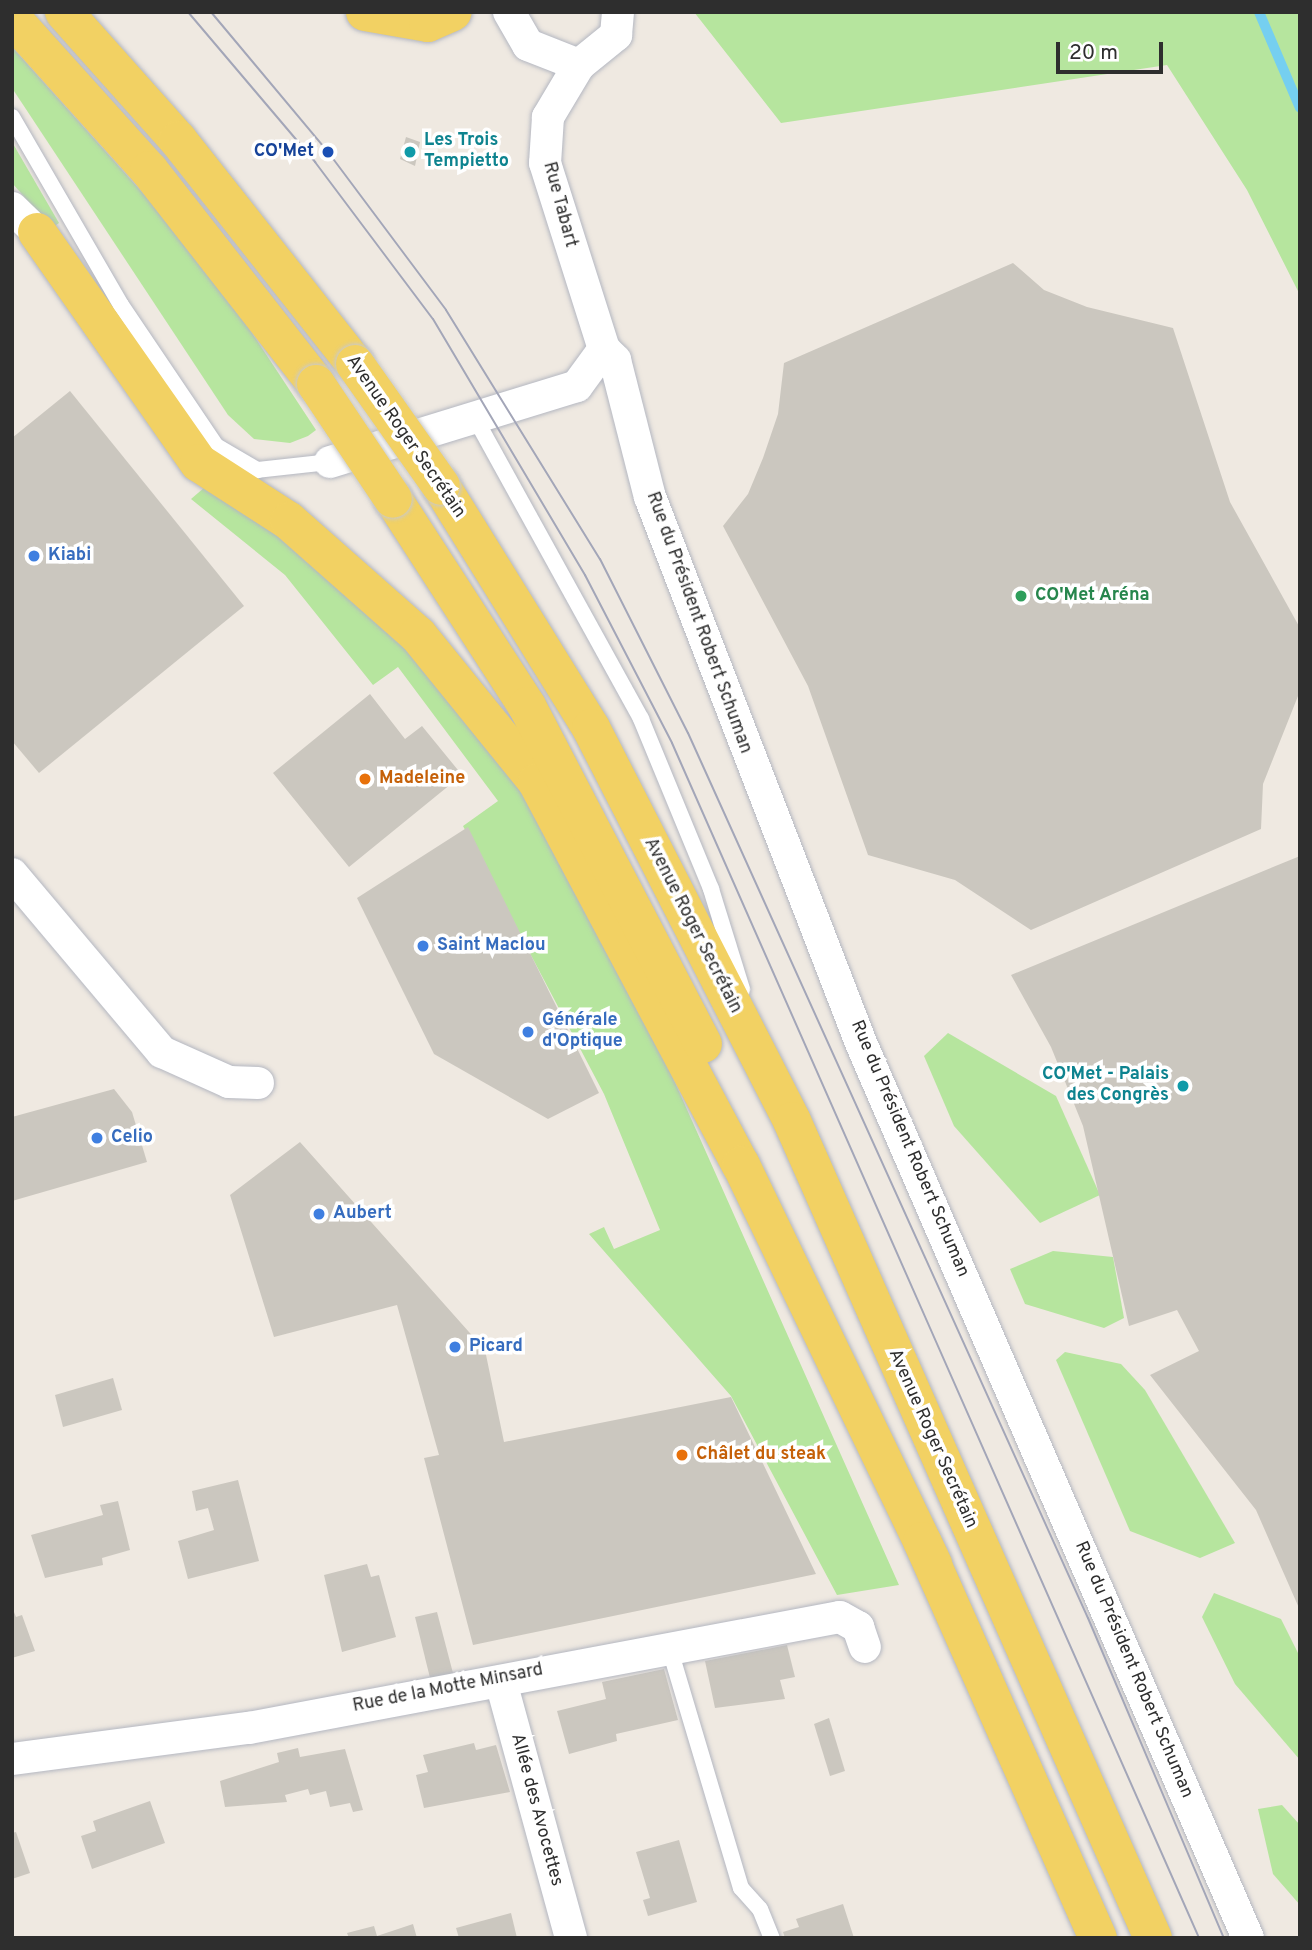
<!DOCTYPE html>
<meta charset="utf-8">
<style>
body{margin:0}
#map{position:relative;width:1312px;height:1950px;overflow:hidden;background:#efe9e1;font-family:Overpass,sans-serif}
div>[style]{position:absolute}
.green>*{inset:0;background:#b6e59e}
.stream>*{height:10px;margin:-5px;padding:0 5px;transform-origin:5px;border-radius:5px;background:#75cff0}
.building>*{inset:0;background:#cbc7bf}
.roads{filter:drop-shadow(0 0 2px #b4b7c1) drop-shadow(0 0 2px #b4b7c1)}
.service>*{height:16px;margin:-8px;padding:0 8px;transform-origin:8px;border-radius:8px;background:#fff}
.minor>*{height:32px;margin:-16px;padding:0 16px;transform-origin:16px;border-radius:16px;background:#fff}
.primary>*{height:38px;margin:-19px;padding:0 19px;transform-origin:19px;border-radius:19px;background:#f2d163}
.tram>*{height:2px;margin:-1px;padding:0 1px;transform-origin:1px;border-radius:1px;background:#a3a6b8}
.bridges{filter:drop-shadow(0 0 2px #c9c9c9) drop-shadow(0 0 2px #c9c9c9)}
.primary-bridge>*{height:38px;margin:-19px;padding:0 19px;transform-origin:19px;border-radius:19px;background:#f2d163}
.dots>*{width:19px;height:19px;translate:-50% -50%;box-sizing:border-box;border:4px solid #fff;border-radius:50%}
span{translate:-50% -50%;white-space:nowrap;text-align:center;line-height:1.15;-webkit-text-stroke:7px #fff;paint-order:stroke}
.culture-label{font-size:18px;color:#0d838f;font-weight:700}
.left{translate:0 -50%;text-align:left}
.right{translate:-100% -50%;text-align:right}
.transit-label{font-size:18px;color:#164399;font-weight:700}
.street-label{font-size:18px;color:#2e2e2e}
.shop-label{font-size:18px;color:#366cbe;font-weight:700}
.leisure-label{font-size:18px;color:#27864d;font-weight:700}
.food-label{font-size:18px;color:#c56008;font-weight:700}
.frame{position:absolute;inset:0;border:14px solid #2e2e2e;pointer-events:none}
.scale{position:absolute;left:1056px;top:42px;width:107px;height:32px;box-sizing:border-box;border:4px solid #2e2e2e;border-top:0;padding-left:9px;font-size:21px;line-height:24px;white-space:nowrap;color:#2e2e2e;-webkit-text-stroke:5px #fff;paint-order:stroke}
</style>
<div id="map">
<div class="green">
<i style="clip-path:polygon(694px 12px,1300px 12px,1300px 295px,1247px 190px,1167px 65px,781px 123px)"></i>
<i style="clip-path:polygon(12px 47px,157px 209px,246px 324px,316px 430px,308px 436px,290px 443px,254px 439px,228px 415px,12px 88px)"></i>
<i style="clip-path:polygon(12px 142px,59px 223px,52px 228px,12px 183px)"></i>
<i style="clip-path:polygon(205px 487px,254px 516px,422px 647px,532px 790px,607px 930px,899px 1585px,837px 1595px,731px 1396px,589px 1234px,604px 1227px,614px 1249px,660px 1230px,604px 1094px,463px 826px,498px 801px,398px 667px,373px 685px,285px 575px,191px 499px)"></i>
<i style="clip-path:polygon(948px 1033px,1056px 1096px,1100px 1195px,1040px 1223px,954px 1126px,924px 1056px)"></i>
<i style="clip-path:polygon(1053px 1251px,1113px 1257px,1124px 1318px,1104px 1328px,1025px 1304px,1010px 1269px)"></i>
<i style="clip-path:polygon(1065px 1352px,1121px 1364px,1145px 1390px,1235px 1543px,1200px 1558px,1130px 1531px,1056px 1360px)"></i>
<i style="clip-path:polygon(1214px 1593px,1281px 1619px,1300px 1657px,1300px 1760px,1235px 1684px,1202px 1617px)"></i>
<i style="clip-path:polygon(1282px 1805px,1300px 1825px,1300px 1905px,1273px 1874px,1258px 1809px)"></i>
</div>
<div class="stream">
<i style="left:1259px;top:12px;width:104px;rotate:66.9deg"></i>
</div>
<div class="building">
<i style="clip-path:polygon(406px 137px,420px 142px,415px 166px,400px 159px)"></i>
<i style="clip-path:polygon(1013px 263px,1044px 290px,1087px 307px,1173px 328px,1230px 502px,1300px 628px,1300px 691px,1263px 784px,1261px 829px,1031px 930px,955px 880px,868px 855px,808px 686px,723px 526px,748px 494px,763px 458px,778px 414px,784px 363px)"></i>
<i style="clip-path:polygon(70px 391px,244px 606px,39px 773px,12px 741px,12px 438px)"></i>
<i style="clip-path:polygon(370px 694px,405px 739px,422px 726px,462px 775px,349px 867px,273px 773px)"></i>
<i style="clip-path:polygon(468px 827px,599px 1093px,548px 1119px,434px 1054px,357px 898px)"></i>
<i style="clip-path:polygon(1300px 856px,1300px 1608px,1299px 1608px,1256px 1510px,1150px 1375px,1199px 1351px,1177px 1310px,1129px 1326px,1083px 1126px,1051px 1047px,1011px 975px)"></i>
<i style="clip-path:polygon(114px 1089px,132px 1112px,147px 1162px,12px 1201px,12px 1117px)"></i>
<i style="clip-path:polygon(300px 1142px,485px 1350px,504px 1442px,731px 1397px,816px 1574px,473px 1645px,424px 1458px,439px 1455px,397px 1305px,274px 1337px,230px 1195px)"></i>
<i style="clip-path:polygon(113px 1378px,122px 1410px,63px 1427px,55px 1395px)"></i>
<i style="clip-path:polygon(238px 1480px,259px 1561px,188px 1579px,178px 1541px,214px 1530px,208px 1508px,196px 1511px,192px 1491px)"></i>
<i style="clip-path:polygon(118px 1501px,130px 1550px,102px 1558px,103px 1565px,45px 1578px,31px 1535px,103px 1515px,100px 1505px)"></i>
<i style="clip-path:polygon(367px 1564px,371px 1577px,379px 1575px,396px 1637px,342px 1652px,324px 1575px)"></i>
<i style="clip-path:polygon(12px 1607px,16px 1617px,22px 1615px,35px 1651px,12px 1658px)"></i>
<i style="clip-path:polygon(437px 1612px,454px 1677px,431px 1682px,415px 1617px)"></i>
<i style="clip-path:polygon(787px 1645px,795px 1677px,780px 1680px,785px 1699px,715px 1708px,705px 1661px)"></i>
<i style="clip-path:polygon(664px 1669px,678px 1720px,616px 1734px,617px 1741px,569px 1754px,557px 1711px,606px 1699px,602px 1682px)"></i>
<i style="clip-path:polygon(829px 1718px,845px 1771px,830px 1776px,814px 1724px)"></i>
<i style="clip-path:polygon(474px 1743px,476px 1750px,496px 1745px,510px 1792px,424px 1808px,416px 1775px,428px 1772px,423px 1755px)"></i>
<i style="clip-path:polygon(298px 1748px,300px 1757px,345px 1749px,363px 1810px,353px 1812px,350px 1803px,330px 1807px,326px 1791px,310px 1795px,308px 1789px,285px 1795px,287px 1802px,225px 1807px,220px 1781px,279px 1762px,277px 1753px)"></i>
<i style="clip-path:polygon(150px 1801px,165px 1843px,92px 1869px,81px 1836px,96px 1831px,93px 1821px)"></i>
<i style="clip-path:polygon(16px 1832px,30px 1873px,12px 1879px,12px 1833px)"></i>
<i style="clip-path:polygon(679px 1840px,697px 1902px,648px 1916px,643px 1900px,650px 1898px,636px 1852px)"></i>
<i style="clip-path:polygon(843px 1904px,854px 1938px,785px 1938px,783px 1932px,799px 1927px,796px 1919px)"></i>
<i style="clip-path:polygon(511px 1913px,517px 1938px,459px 1938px,456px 1928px)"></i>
<i style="clip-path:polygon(413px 1924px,417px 1938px,349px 1938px,347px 1933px,374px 1926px,377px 1936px)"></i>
</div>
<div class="roads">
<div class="service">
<i style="left:12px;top:117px;width:217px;rotate:59.9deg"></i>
<i style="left:121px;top:305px;width:170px;rotate:56deg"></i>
<i style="left:216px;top:446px;width:48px;rotate:30.3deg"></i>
<i style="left:257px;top:470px;width:73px;rotate:-6.3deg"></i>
<i style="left:475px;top:418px;width:344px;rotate:61.1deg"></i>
<i style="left:641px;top:719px;width:184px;rotate:67.6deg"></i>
<i style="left:711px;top:889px;width:105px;rotate:72.8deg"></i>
<i style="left:670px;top:1650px;width:248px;rotate:73.4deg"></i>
<i style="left:741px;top:1888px;width:28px;rotate:48deg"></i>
<i style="left:760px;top:1909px;width:31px;rotate:68deg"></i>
</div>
<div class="minor">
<i style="left:509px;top:12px;width:38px;rotate:60deg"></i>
<i style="left:528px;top:45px;width:55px;rotate:21.4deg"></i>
<i style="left:579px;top:65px;width:48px;rotate:-39deg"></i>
<i style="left:616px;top:35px;width:23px;rotate:-85deg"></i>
<i style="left:579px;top:65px;width:61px;rotate:120.8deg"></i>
<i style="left:548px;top:117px;width:46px;rotate:93.7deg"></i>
<i style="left:545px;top:163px;width:195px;rotate:72.4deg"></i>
<i style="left:604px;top:349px;width:16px;rotate:45deg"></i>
<i style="left:615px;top:360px;width:141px;rotate:75.7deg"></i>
<i style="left:650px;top:497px;width:585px;rotate:68.87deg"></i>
<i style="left:861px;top:1043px;width:975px;rotate:66.62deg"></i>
<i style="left:12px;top:208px;width:35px;rotate:44deg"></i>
<i style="left:330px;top:462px;width:258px;rotate:-17.1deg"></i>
<i style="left:577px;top:386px;width:46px;rotate:-53.9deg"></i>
<i style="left:12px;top:874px;width:233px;rotate:49.9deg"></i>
<i style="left:162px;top:1052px;width:73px;rotate:24.1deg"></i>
<i style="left:229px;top:1082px;width:29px;rotate:2deg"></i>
<i style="left:501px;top:1682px;width:265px;rotate:74.7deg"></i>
<i style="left:12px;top:1759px;width:239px;rotate:-7.5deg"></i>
<i style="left:249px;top:1728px;width:601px;rotate:-10.64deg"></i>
<i style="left:840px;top:1617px;width:21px;rotate:29deg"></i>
<i style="left:858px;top:1627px;width:21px;rotate:71deg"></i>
</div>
<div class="primary">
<i style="left:64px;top:12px;width:171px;rotate:48.3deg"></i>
<i style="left:178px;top:140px;width:285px;rotate:51.7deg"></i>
<i style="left:365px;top:12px;width:64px;rotate:9.9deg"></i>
<i style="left:428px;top:23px;width:27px;rotate:-24deg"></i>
<i style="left:12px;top:18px;width:205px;rotate:48deg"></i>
<i style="left:149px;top:170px;width:271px;rotate:52deg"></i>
<i style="left:37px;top:232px;width:282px;rotate:55deg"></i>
<i style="left:199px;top:463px;width:107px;rotate:32.8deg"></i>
<i style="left:289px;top:521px;width:172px;rotate:41.5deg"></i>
<i style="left:418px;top:635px;width:189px;rotate:51deg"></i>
<i style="left:537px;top:782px;width:434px;rotate:62deg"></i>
<i style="left:741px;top:1165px;width:443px;rotate:64.3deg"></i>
<i style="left:441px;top:486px;width:285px;rotate:58.2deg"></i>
<i style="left:591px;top:728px;width:441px;rotate:62.9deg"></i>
<i style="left:792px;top:1121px;width:893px;rotate:66.16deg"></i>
<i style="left:393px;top:499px;width:247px;rotate:57.1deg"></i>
<i style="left:527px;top:706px;width:381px;rotate:62.5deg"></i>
<i style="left:922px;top:1541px;width:434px;rotate:66.1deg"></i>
</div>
</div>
<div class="tram">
<i style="left:188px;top:12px;width:197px;rotate:49.7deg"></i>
<i style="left:315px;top:162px;width:196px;rotate:53.1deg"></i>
<i style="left:433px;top:319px;width:298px;rotate:59.3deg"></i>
<i style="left:585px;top:575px;width:189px;rotate:62.6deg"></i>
<i style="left:672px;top:743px;width:1306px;rotate:66.2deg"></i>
<i style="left:211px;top:12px;width:182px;rotate:50.1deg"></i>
<i style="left:328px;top:152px;width:197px;rotate:53.2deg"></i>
<i style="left:446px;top:310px;width:293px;rotate:58.3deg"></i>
<i style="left:600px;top:559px;width:195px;rotate:63.2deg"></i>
<i style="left:688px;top:733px;width:971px;rotate:65.68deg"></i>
<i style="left:1088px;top:1618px;width:348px;rotate:67deg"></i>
</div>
<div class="bridges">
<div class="primary-bridge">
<i style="left:355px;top:364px;width:149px;rotate:54.8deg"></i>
<i style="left:316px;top:384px;width:138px;rotate:56.2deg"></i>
</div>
</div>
<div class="dots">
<i style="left:328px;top:152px;background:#1a4fb4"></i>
<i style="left:410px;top:152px;background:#0f9aa8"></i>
<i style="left:34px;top:556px;background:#3f7fe0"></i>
<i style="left:1021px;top:596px;background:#2e9e5b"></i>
<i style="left:365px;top:779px;background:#e8710a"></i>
<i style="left:423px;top:946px;background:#3f7fe0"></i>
<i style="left:528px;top:1032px;background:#3f7fe0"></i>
<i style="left:1183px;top:1086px;background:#0f9aa8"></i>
<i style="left:97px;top:1138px;background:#3f7fe0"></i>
<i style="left:319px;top:1214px;background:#3f7fe0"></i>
<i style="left:455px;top:1347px;background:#3f7fe0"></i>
<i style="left:682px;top:1455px;background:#e8710a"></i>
</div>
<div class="culture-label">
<span class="left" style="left:424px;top:152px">Les Trois<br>Tempietto</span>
<span class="right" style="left:1169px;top:1086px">CO'Met - Palais<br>des Congrès</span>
</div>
<div class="transit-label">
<span class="right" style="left:314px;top:152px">CO'Met</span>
</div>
<div class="street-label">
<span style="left:559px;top:205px;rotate:75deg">Rue Tabart</span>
<span style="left:405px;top:437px;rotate:55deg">Avenue Roger Secrétain</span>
<span style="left:698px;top:623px;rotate:70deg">Rue du Président Robert Schuman</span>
<span style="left:692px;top:926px;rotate:63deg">Avenue Roger Secrétain</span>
<span style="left:909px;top:1149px;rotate:67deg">Rue du Président Robert Schuman</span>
<span style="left:932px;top:1439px;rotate:66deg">Avenue Roger Secrétain</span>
<span style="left:1133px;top:1670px;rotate:67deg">Rue du Président Robert Schuman</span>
<span style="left:448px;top:1689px;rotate:-11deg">Rue de la Motte Minsard</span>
<span style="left:536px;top:1810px;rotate:75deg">Allée des Avocettes</span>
</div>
<div class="shop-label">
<span class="left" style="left:48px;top:556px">Kiabi</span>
<span class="left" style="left:437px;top:946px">Saint Maclou</span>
<span class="left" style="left:542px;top:1032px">Générale<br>d'Optique</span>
<span class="left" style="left:111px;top:1138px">Celio</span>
<span class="left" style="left:333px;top:1214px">Aubert</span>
<span class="left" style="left:469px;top:1347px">Picard</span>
</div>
<div class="leisure-label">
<span class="left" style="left:1035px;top:596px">CO'Met Aréna</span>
</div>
<div class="food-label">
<span class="left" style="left:379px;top:779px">Madeleine</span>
<span class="left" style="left:696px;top:1455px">Châlet du steak</span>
</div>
<div class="frame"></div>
<div class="scale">20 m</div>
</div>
